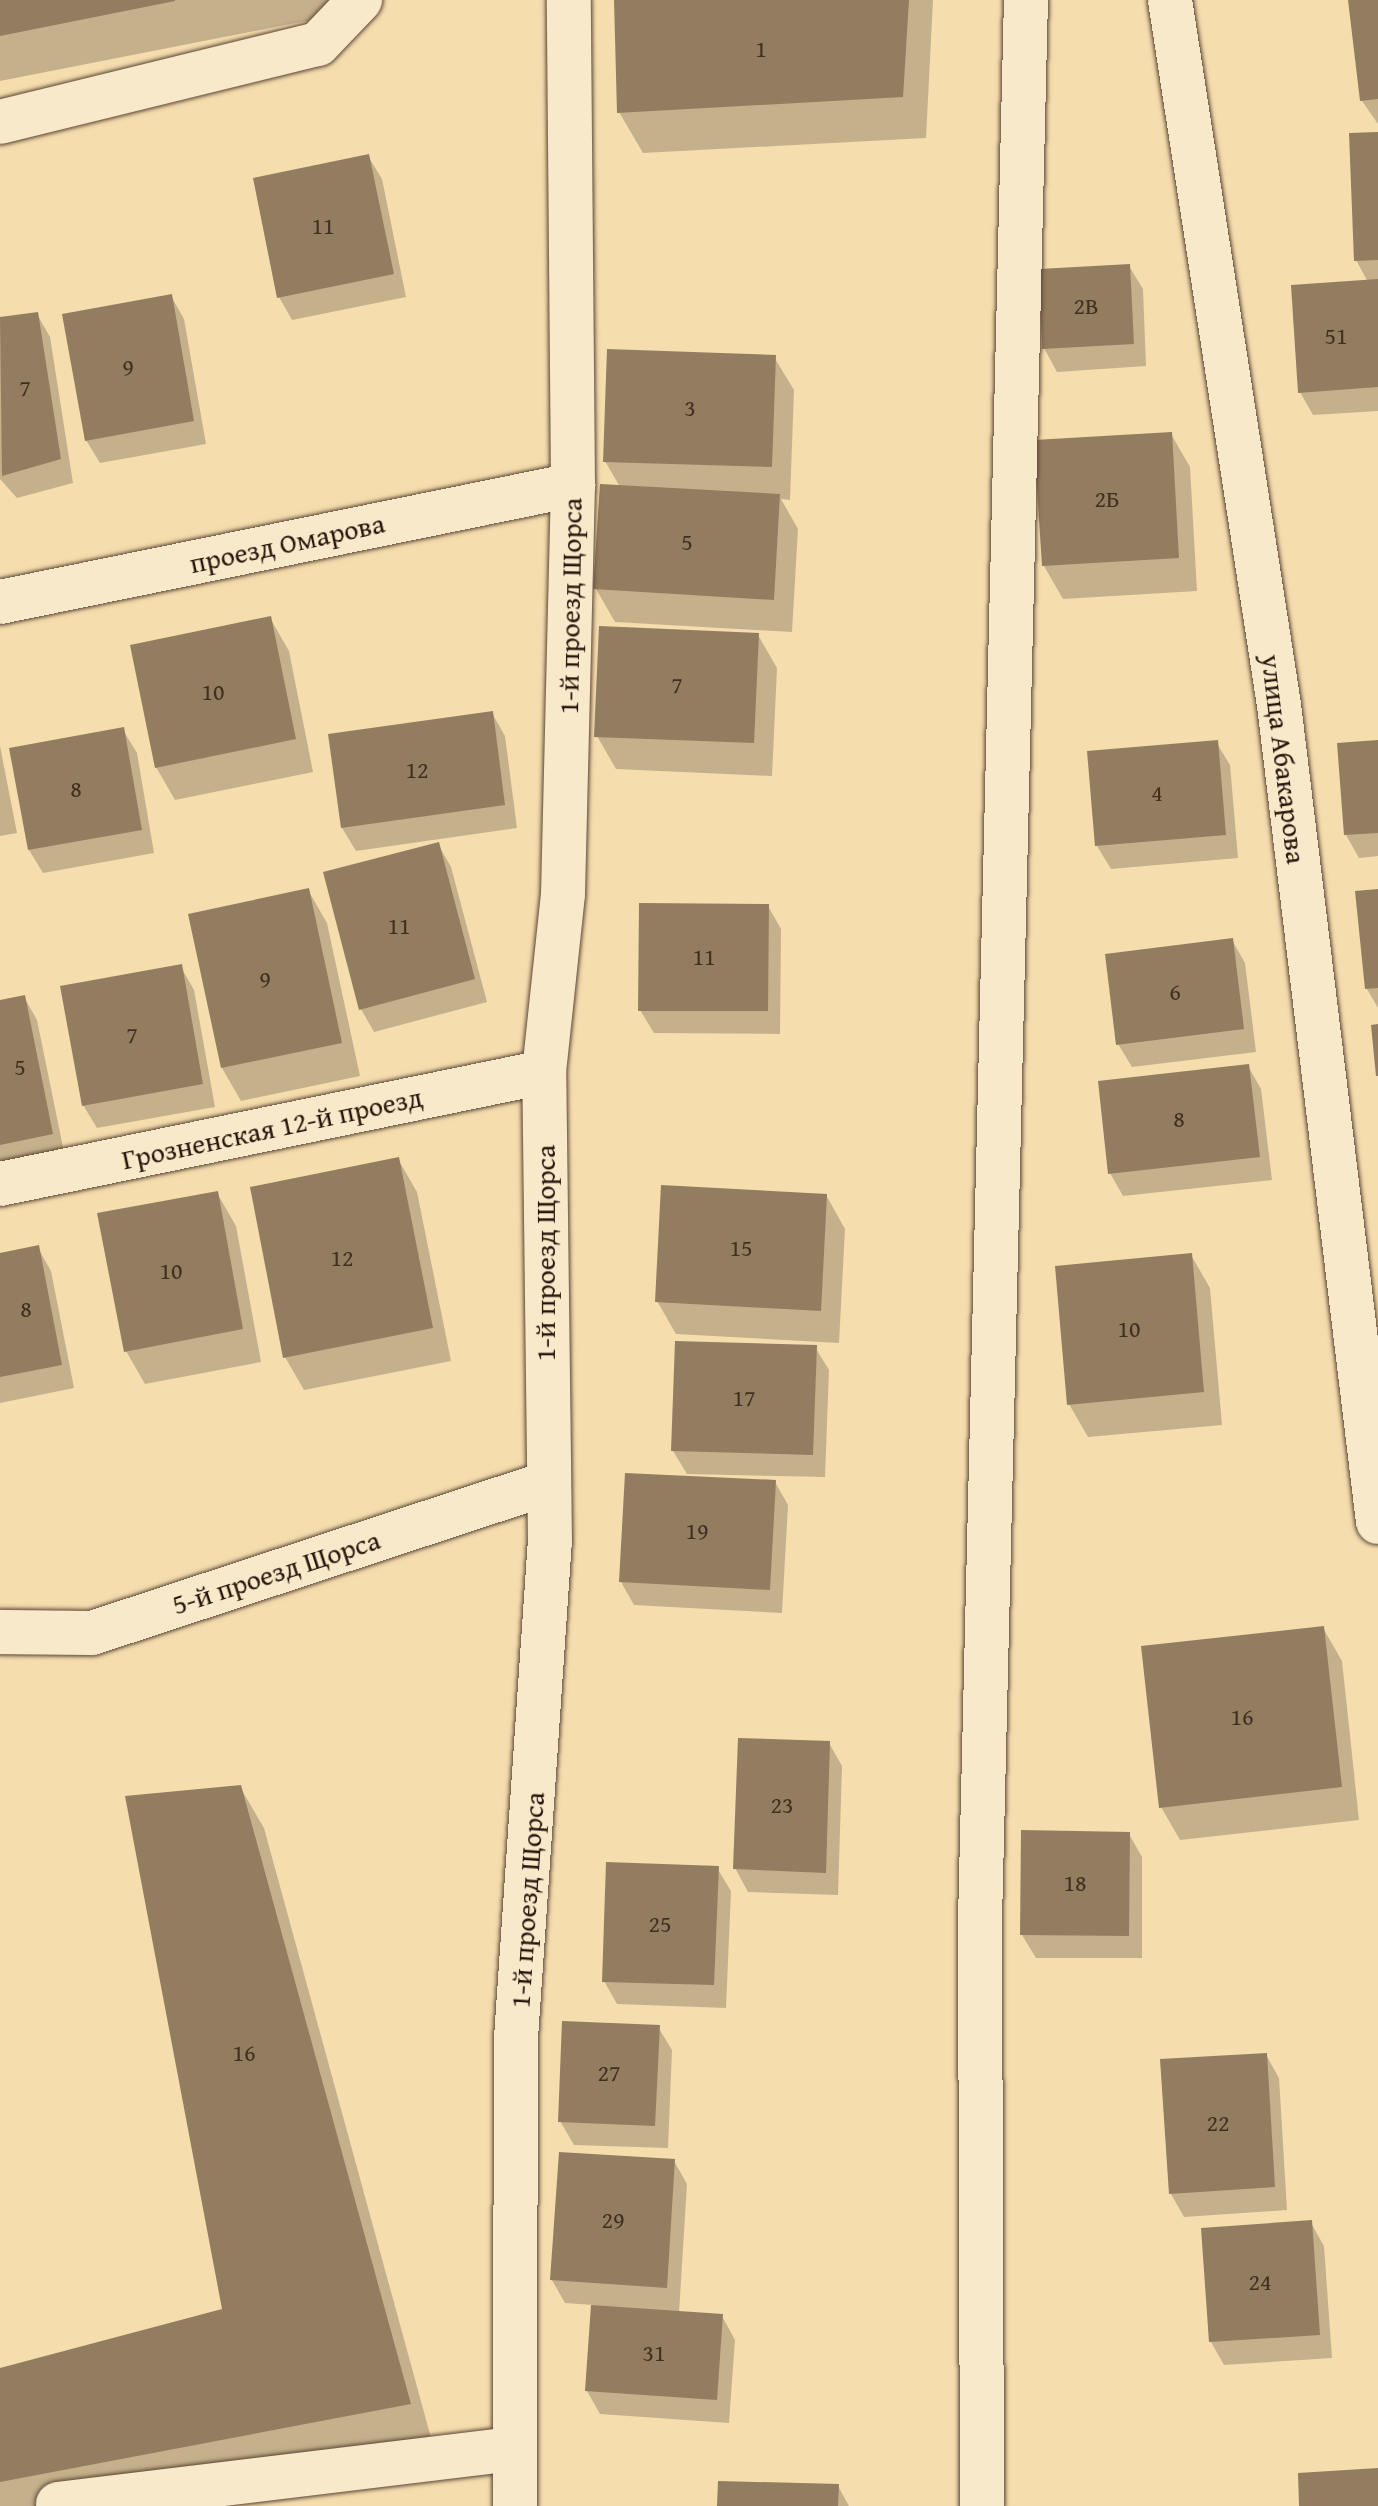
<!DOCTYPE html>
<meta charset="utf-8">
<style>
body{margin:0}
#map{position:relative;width:1378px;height:2506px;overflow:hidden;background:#f5ddae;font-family:"Gentium Book Plus",serif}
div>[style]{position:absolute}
.shadow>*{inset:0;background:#0003}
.building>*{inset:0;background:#937d60}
.roads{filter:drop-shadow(0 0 2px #5b4634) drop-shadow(0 0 2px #5b4634)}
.street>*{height:44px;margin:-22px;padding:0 22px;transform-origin:22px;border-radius:22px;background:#f8e9ca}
span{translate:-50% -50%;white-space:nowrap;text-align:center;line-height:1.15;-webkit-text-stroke:6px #f8e9ca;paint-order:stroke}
.number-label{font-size:24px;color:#432e20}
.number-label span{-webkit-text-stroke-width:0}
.street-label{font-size:28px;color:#28140b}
</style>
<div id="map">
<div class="shadow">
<i style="clip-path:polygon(0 0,344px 0,347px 13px,0 81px)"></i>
<i style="clip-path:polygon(616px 0,933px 0,926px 138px,643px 153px,619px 112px)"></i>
<i style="clip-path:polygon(1350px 0,1378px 0,1378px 124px,1362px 101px)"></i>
<i style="clip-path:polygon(1378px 134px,1378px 411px,1313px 415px,1300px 392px,1368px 282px,1356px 260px)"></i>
<i style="clip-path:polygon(368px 156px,382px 179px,406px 297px,292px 320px,279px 297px)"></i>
<i style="clip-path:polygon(1129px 266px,1143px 289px,1146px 366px,1057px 372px,1044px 348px)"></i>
<i style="clip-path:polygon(171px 296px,184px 319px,206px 444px,100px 463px,86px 440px)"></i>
<i style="clip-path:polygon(37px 314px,50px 337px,73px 483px,17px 498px,0 479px,0 319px)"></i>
<i style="clip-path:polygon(774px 357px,794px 390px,790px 500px,781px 499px,798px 529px,792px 632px,615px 622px,596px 589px,620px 487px,605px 461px)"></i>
<i style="clip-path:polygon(1171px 434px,1190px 467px,1197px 591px,1063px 599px,1044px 566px)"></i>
<i style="clip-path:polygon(270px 618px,289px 651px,313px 772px,175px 800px,156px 767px)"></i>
<i style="clip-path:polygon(758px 635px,777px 668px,772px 776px,616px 769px,597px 736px)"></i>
<i style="clip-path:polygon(492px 713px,505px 736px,517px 828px,356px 851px,342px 828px)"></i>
<i style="clip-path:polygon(123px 730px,137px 753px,154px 853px,43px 873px,29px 850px)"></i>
<i style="clip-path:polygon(1216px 742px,1230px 765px,1238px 858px,1111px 869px,1097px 846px)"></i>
<i style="clip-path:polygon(1378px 742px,1378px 856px,1359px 858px,1346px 835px)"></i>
<i style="clip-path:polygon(0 746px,17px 833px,0 836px)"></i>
<i style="clip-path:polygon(438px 844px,451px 867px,487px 1002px,374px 1032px,361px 1009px)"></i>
<i style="clip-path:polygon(308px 890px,327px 923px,360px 1076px,241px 1101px,222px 1068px,190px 915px)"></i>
<i style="clip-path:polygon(1378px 891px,1378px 1008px,1367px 989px)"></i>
<i style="clip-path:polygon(768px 906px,781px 929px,780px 1034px,654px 1033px,640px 1010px)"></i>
<i style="clip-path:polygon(1232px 940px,1245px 963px,1256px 1052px,1132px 1067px,1118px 1044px)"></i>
<i style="clip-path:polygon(181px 967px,194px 990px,215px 1107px,97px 1128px,83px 1105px)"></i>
<i style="clip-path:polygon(24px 997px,37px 1020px,65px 1157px,0 1171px,0 1002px)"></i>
<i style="clip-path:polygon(1248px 1066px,1261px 1089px,1272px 1180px,1123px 1196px,1110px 1173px)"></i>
<i style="clip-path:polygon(398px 1159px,417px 1192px,451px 1361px,304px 1390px,285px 1357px)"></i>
<i style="clip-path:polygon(217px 1193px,236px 1226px,261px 1362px,145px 1384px,126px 1351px)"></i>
<i style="clip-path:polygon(826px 1195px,845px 1229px,839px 1343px,676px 1334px,657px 1301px)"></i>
<i style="clip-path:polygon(38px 1248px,51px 1271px,74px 1388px,0 1403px,0 1255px)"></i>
<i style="clip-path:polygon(1191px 1255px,1210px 1288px,1222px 1425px,1088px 1437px,1069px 1404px)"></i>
<i style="clip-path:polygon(815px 1347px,829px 1370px,825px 1477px,687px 1474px,673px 1451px)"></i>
<i style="clip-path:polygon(775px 1482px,788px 1505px,782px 1613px,634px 1605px,621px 1582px)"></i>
<i style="clip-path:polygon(1323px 1628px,1342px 1661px,1359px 1820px,1180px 1840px,1161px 1807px)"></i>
<i style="clip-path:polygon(829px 1743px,842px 1766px,838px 1895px,748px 1892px,735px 1868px)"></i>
<i style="clip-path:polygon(240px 1787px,264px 1828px,433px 2445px,111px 2506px,0 2506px,0 2370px,224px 2311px)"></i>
<i style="clip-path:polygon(1129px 1834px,1142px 1857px,1142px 1958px,1036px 1958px,1022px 1935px)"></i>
<i style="clip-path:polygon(717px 1868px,731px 1891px,726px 2008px,617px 2004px,604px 1981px)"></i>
<i style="clip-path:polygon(658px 2027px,672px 2050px,668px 2148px,574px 2145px,560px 2121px)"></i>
<i style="clip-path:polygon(1266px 2055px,1279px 2078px,1287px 2210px,1184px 2217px,1171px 2194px)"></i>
<i style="clip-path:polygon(674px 2161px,687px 2184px,679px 2313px,722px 2316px,735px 2340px,729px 2423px,600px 2414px,587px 2391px,593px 2305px,565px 2303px,552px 2280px)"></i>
<i style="clip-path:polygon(1311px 2223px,1324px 2246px,1332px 2358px,1224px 2365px,1211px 2342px)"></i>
<i style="clip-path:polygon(838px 2486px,849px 2506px,719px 2506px)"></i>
</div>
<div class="building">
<i style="clip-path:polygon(0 0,175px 0,175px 1px,0 36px)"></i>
<i style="clip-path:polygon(614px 0,909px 0,903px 97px,617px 113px)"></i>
<i style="clip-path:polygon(1348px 0,1378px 0,1378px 99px,1360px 101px)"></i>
<i style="clip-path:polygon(1378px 132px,1378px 260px,1354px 261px,1349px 133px)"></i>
<i style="clip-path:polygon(369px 154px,394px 274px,277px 298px,253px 178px)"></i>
<i style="clip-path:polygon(1130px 264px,1134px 344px,1042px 349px,1039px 269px)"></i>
<i style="clip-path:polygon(1378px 279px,1378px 387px,1298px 393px,1291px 285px)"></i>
<i style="clip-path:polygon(172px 294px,194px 421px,85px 441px,62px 314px)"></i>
<i style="clip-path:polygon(38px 312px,61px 459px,2px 476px,0 317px)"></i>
<i style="clip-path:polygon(607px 349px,776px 355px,772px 467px,603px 462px)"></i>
<i style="clip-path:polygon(1172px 432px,1179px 558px,1042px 566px,1034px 440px)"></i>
<i style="clip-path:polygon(600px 484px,780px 494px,774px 600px,593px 589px)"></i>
<i style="clip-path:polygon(271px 616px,296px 739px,155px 768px,130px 645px)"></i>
<i style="clip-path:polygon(599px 626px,759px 633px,754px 743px,594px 737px)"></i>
<i style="clip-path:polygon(493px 711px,505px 805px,341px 828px,328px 734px)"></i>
<i style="clip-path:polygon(124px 727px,142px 830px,28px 850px,9px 748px)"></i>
<i style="clip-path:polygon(1218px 740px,1226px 835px,1095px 846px,1087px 751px)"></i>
<i style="clip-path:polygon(1378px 740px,1378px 833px,1344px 835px,1337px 743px)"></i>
<i style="clip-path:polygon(439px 842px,475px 979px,359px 1010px,323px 872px)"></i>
<i style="clip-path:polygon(309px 888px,342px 1043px,221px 1068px,188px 914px)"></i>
<i style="clip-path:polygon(1378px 889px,1378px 988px,1365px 989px,1355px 891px)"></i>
<i style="clip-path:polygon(639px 903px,769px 904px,768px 1011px,638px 1011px)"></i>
<i style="clip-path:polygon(1233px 938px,1244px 1029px,1116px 1045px,1105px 954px)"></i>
<i style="clip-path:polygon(182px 964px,203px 1084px,82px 1106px,60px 986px)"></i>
<i style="clip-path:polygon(25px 995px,53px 1134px,0 1145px,0 1000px)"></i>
<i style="clip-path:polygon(1378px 1024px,1378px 1076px,1376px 1076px,1371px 1025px)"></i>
<i style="clip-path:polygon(1249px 1064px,1260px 1157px,1108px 1174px,1098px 1081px)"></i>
<i style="clip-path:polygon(399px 1157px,433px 1328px,283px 1358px,250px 1187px)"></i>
<i style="clip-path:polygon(661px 1185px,827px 1194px,821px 1311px,655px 1302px)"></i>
<i style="clip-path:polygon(218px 1191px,243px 1329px,124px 1352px,97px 1213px)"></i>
<i style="clip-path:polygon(39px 1245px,62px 1365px,0 1377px,0 1253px)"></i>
<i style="clip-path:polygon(1192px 1253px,1204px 1392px,1067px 1405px,1055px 1266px)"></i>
<i style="clip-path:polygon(675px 1341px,817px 1345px,813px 1455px,671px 1451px)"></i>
<i style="clip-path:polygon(625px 1473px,776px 1480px,770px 1590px,619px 1582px)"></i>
<i style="clip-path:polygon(1324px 1626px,1342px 1787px,1159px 1808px,1141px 1646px)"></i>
<i style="clip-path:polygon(738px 1738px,830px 1741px,826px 1873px,733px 1869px)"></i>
<i style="clip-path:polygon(241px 1785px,411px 2404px,0 2482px,0 2368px,222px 2309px,125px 1796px)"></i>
<i style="clip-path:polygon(1021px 1830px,1130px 1832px,1129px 1936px,1020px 1935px)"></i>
<i style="clip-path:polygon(606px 1862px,719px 1866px,714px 1985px,602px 1982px)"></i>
<i style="clip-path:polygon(562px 2021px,660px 2025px,655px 2126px,558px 2122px)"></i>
<i style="clip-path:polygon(1267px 2053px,1275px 2187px,1169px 2194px,1160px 2059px)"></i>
<i style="clip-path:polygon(559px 2152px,675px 2159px,667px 2288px,550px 2280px)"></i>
<i style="clip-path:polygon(1312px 2220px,1320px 2335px,1209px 2342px,1201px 2228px)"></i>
<i style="clip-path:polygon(591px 2305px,723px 2314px,717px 2400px,585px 2391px)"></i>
<i style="clip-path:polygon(1378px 2468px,1378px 2506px,1299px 2506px,1298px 2473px)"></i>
<i style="clip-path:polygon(718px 2481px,839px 2484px,838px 2506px,717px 2506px)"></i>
</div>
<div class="roads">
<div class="street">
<i style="left:1170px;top:0;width:713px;rotate:81.21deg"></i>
<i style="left:1279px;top:705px;width:823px;rotate:83.09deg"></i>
<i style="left:0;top:122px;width:327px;rotate:-13.8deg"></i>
<i style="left:318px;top:44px;width:61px;rotate:-46.3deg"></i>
<i style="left:0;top:602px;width:585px;rotate:-11.54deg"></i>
<i style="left:0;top:1184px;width:555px;rotate:-11.63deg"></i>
<i style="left:0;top:1632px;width:92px;rotate:0.6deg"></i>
<i style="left:92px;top:1633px;width:480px;rotate:-18.2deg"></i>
<i style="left:58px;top:2504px;width:460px;rotate:-6.9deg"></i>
<i style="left:515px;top:2506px;width:468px;rotate:-89.9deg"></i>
<i style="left:516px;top:2038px;width:496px;rotate:-86.1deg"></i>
<i style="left:550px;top:1543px;width:471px;rotate:-90.7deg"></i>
<i style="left:544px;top:1072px;width:179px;rotate:-83.9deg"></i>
<i style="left:563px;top:894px;width:409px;rotate:-88.6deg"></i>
<i style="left:573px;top:485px;width:485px;rotate:-90.5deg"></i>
<i style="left:982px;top:2506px;width:585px;rotate:-90.2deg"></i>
<i style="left:980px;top:1921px;width:1922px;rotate:-88.63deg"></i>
</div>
</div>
<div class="number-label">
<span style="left:761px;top:49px">1</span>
<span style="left:323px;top:226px">11</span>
<span style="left:1086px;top:306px">2В</span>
<span style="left:1336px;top:336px">51</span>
<span style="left:128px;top:367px">9</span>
<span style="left:25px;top:388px">7</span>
<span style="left:690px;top:408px">3</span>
<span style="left:1107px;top:499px">2Б</span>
<span style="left:687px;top:542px">5</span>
<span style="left:677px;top:685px">7</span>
<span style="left:213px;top:692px">10</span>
<span style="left:417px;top:770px">12</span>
<span style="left:76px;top:789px">8</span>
<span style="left:1157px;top:793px">4</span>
<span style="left:399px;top:926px">11</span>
<span style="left:704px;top:957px">11</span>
<span style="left:265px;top:979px">9</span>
<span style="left:1175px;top:992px">6</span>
<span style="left:132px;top:1035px">7</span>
<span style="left:20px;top:1067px">5</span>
<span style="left:1179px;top:1119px">8</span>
<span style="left:741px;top:1248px">15</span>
<span style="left:342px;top:1258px">12</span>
<span style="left:171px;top:1271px">10</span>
<span style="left:26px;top:1309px">8</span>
<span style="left:1129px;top:1329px">10</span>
<span style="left:744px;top:1398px">17</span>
<span style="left:697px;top:1531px">19</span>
<span style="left:1242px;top:1717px">16</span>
<span style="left:782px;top:1805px">23</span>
<span style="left:1075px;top:1883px">18</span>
<span style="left:660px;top:1924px">25</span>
<span style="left:244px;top:2053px">16</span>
<span style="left:609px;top:2073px">27</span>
<span style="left:1218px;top:2123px">22</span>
<span style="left:613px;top:2220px">29</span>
<span style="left:1260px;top:2282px">24</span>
<span style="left:654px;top:2353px">31</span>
</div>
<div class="street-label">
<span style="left:287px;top:543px;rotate:-12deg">проезд Омарова</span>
<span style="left:570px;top:606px;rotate:-89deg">1-й проезд Щорса</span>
<span style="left:1284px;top:759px;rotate:83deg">улица Абакарова</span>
<span style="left:272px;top:1128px;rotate:-12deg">Грозненская 12-й проезд</span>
<span style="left:545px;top:1253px;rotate:-90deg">1-й проезд Щорса</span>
<span style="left:276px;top:1572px;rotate:-18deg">5-й проезд Щорса</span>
<span style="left:527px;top:1900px;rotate:-86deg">1-й проезд Щорса</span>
</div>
</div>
